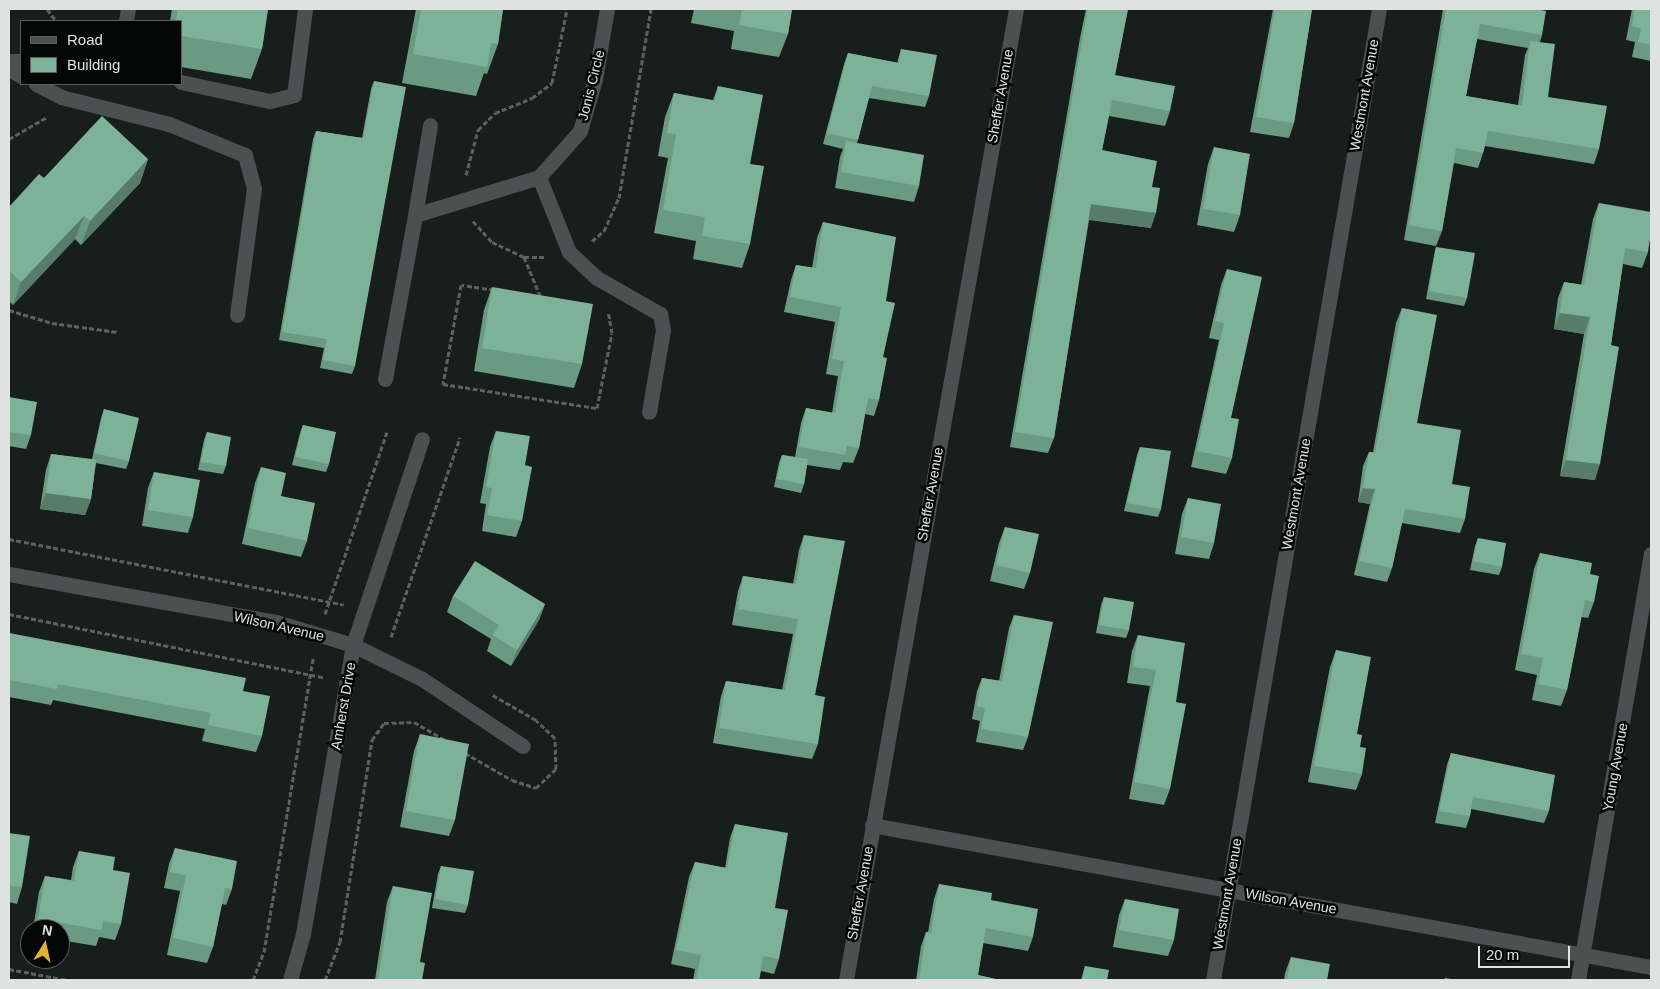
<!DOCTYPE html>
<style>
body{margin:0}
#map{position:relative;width:1660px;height:989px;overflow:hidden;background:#181e1c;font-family:Arial,sans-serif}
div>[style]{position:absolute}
.path>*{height:3px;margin-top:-1.5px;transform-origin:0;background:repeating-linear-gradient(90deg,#5d6260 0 5px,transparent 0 7.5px)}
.service>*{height:15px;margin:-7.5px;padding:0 7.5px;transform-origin:7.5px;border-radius:7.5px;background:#4a5150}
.minor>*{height:15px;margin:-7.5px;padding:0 7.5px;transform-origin:7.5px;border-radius:7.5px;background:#4a5150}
.wall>*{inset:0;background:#6b9a83}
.shaded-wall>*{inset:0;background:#577d6a}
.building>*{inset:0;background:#7cb398}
span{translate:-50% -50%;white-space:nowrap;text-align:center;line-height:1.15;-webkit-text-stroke:5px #050707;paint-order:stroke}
.street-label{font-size:14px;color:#dee2e1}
.frame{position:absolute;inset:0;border:10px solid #dee2e1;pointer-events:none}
.legend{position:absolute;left:20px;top:20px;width:162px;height:65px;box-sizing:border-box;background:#050707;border:1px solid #5c5f5e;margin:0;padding:6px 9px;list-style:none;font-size:15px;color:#dee2e1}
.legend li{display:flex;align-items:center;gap:10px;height:25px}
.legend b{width:25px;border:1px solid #5c5f5e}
.north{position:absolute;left:20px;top:919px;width:50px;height:50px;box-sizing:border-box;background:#050707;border:1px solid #5c5f5e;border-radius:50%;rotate:10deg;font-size:14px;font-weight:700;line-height:20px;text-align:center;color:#dee2e1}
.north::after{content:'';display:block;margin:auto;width:18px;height:22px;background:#dfb034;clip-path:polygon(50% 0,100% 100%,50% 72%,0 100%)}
.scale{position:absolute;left:1478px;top:946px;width:92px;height:22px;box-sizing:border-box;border:2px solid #dee2e1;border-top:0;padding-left:6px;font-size:15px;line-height:18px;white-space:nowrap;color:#dee2e1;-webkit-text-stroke:4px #050707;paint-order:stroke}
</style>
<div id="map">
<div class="path">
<i style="left:47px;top:9px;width:15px;rotate:53deg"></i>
<i style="left:9px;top:139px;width:44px;rotate:-30.1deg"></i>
<i style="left:466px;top:175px;width:47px;rotate:-75.1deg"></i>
<i style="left:478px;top:130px;width:24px;rotate:-45deg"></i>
<i style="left:495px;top:113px;width:40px;rotate:-22deg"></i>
<i style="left:532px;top:98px;width:25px;rotate:-37deg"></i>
<i style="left:552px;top:83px;width:76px;rotate:-78.5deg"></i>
<i style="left:473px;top:221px;width:28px;rotate:48deg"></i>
<i style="left:492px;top:242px;width:35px;rotate:25deg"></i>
<i style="left:524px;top:257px;width:23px"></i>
<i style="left:592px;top:241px;width:16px;rotate:-40deg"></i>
<i style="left:604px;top:231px;width:36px;rotate:-66deg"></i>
<i style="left:619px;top:198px;width:192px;rotate:-80.4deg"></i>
<i style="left:524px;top:257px;width:44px;rotate:67.5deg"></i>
<i style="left:494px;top:290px;width:33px;rotate:-171deg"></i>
<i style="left:461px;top:285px;width:101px;rotate:100.3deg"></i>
<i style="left:443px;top:384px;width:156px;rotate:8.9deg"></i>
<i style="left:597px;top:408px;width:76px;rotate:-78.7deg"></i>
<i style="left:612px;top:333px;width:22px;rotate:-100deg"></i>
<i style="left:9px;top:310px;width:45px;rotate:16.8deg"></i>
<i style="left:52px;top:323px;width:66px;rotate:7.9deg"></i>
<i style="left:9px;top:539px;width:341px;rotate:11.1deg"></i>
<i style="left:9px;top:614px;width:322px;rotate:11.4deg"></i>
<i style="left:325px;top:614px;width:192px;rotate:-71.2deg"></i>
<i style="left:391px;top:637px;width:211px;rotate:-70.9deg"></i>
<i style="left:465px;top:753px;width:54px;rotate:29.9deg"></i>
<i style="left:512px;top:780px;width:25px;rotate:18deg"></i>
<i style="left:536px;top:788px;width:28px;rotate:-44deg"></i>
<i style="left:556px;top:769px;width:31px;rotate:-92deg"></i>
<i style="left:555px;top:738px;width:26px;rotate:-137deg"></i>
<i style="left:536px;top:720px;width:52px;rotate:-150deg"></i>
<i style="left:9px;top:969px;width:59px;rotate:10.7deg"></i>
<i style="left:253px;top:980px;width:30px;rotate:-69deg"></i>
<i style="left:264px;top:952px;width:298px;rotate:-80.5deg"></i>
<i style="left:325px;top:980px;width:41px;rotate:-68.5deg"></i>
<i style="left:340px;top:942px;width:205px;rotate:-81deg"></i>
<i style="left:372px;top:740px;width:21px;rotate:-55deg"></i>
<i style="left:384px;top:723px;width:30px;rotate:-2deg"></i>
<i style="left:414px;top:722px;width:36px;rotate:30deg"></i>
</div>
<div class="service">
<i style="left:126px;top:21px;width:12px;rotate:-81deg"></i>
<i style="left:9px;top:61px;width:12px"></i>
<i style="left:9px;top:69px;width:14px;rotate:30deg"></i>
<i style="left:181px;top:82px;width:91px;rotate:12.1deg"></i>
<i style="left:270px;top:101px;width:25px;rotate:-14deg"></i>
<i style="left:294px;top:95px;width:87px;rotate:-82.7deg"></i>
<i style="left:36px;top:84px;width:28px;rotate:27deg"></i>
<i style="left:61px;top:97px;width:111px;rotate:14deg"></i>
<i style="left:169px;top:124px;width:82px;rotate:22.2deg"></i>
<i style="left:245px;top:155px;width:34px;rotate:75deg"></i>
<i style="left:254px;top:188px;width:128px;rotate:97.6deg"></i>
<i style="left:415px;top:215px;width:91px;rotate:-80.5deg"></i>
<i style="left:385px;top:379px;width:167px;rotate:-79.6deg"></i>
<i style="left:415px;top:215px;width:130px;rotate:-17deg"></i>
<i style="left:539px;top:177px;width:81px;rotate:68.2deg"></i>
<i style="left:569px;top:252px;width:38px;rotate:43deg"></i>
<i style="left:597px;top:278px;width:73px;rotate:29.7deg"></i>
<i style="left:660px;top:314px;width:16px;rotate:79deg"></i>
<i style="left:663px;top:330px;width:83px;rotate:99.7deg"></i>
</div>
<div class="minor">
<i style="left:539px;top:177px;width:62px;rotate:-48.3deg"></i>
<i style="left:580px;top:131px;width:54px;rotate:-73.9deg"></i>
<i style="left:595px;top:79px;width:71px;rotate:-80.3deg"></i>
<i style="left:9px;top:574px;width:271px;rotate:10.2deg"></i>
<i style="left:276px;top:622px;width:80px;rotate:16.6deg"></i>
<i style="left:353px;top:645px;width:77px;rotate:26.2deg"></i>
<i style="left:422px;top:679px;width:121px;rotate:33.6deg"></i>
<i style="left:872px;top:825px;width:792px;rotate:10.33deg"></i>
<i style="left:290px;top:980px;width:48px;rotate:-74.2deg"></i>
<i style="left:303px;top:934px;width:293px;rotate:-80.2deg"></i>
<i style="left:353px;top:645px;width:217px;rotate:-71.5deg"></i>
<i style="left:846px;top:980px;width:986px;rotate:-80.07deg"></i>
<i style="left:1213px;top:980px;width:985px;rotate:-80.3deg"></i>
<i style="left:1578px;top:980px;width:432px;rotate:-80.3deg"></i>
</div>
<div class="wall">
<i style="clip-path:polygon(172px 9px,268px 9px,262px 49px,251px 79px,181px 67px,181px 21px,170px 21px)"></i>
<i style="clip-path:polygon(416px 9px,503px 9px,498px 44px,487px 74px,484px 73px,476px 96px,402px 83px)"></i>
<i style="clip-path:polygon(694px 9px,792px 9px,788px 34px,779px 57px,731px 49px,734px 31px,691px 23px)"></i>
<i style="clip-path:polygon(1086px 9px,1128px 9px,1115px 75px,1170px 111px,1165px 126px,1109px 116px,1102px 150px,1152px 187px,1151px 228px,1089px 220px,1054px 438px,1048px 453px,1010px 447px,1080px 38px)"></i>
<i style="clip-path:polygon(1273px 9px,1312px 9px,1294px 123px,1289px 138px,1250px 132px)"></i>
<i style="clip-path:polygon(evenodd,1443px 9px,1535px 9px,1542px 35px,1540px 42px,1548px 97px,1599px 149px,1594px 164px,1485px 146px,1483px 153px,1478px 168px,1454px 163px,1442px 231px,1436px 246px,1404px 240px,1443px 9px,1477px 39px,1528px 48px,1525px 55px,1518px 105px,1466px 96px,1477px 39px)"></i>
<i style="clip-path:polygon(1632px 9px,1651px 9px,1651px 61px,1632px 57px,1635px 42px,1626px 40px)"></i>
<i style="clip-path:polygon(901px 49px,929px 96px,925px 107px,869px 98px,857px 143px,919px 186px,914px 202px,835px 188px,840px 157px,843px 149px,823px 144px,844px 64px,848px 53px,897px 63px)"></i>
<i style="clip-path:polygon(374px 81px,355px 366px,352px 374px,320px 368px,324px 348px,279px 340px,313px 139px,316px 131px,362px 138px,371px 89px)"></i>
<i style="clip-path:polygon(718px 86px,750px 164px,750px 244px,742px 268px,693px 259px,696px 241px,654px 233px,668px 158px,658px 156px,665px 117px,674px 93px,713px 100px)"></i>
<i style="clip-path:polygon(1214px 147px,1240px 215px,1234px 232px,1197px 225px,1208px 164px)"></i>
<i style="clip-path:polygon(148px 159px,140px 183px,81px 245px,75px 239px,13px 305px,9px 301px,9px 207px,44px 178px)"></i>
<i style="clip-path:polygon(1599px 203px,1648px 252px,1642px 268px,1623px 264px,1611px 345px,1595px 480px,1560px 476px,1584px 334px,1554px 329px,1558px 298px,1564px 282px,1581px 285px,1593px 219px)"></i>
<i style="clip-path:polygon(823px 222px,886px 301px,883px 357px,879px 400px,874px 416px,865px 414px,859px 448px,853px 463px,843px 462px,840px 470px,807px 465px,804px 484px,801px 493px,774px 487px,779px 463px,782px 455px,795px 457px,801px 423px,806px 408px,832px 413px,838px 376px,826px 374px,835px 322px,784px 312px,791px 280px,796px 265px,812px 268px,817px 238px)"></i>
<i style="clip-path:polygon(1436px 247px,1467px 298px,1464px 306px,1426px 299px,1434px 255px)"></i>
<i style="clip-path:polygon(1227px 269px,1232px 458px,1226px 474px,1191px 467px,1219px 340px,1209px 338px,1221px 285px)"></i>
<i style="clip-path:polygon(492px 287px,582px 364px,574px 388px,474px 371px,484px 310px)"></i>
<i style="clip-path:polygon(1402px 308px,1417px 423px,1452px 484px,1465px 519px,1460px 533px,1402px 523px,1392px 568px,1387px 582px,1354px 575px,1370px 504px,1358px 502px,1363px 466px,1369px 452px,1373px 452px,1396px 323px)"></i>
<i style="clip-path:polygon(9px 397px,31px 435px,26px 449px,9px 446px)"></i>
<i style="clip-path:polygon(104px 409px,129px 461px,126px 469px,96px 463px,91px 499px,85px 515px,40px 509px,46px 470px,51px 454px,92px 459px,101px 418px)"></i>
<i style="clip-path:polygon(303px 425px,329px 464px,326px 472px,292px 465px,300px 433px)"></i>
<i style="clip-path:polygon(496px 431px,525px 465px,522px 521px,516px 537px,482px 531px,486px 504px,480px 503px,490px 447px)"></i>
<i style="clip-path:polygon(207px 432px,226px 466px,223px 474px,198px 470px,204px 440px)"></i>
<i style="clip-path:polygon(1140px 447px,1161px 509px,1158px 517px,1124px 511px,1137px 455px)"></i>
<i style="clip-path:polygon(261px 467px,281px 496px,307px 541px,301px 557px,242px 544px,255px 483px)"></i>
<i style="clip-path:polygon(154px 472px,193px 517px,188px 533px,142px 526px,148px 488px)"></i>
<i style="clip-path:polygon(1188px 498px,1214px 543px,1209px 559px,1175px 554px,1182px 514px)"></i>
<i style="clip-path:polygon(1005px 527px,1030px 573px,1024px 589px,990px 581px,999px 543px)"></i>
<i style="clip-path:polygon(804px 535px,818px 744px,812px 759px,713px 743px,721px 696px,726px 681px,782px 690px,793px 634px,732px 625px,738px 591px,743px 576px,793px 584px,799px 550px)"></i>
<i style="clip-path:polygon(1478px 538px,1502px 567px,1499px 575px,1470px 570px,1475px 546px)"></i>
<i style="clip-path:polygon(1540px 553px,1590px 574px,1594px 602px,1588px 618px,1581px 617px,1567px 690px,1561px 706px,1532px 700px,1537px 675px,1515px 670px,1534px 569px)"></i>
<i style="clip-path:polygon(453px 596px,545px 604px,539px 620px,511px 666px,487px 651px,491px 639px,447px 612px)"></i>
<i style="clip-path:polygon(1104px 597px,1129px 630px,1126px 638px,1096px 633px,1101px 605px)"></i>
<i style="clip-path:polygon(1014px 615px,1028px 737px,1023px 750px,976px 742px,980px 721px,972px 719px,977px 691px,982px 678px,999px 681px,1009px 628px)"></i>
<i style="clip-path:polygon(9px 633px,243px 691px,262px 736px,256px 752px,202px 741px,205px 729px,53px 700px,51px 705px,9px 697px)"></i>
<i style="clip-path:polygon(1138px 635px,1176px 702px,1170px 789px,1164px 805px,1129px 799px,1150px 686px,1127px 683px,1132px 651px)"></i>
<i style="clip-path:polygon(1336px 650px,1360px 747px,1362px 774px,1356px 790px,1308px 782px,1330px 667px)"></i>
<i style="clip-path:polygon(420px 734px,455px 820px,449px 836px,400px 827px,414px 751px)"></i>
<i style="clip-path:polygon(1451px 753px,1549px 811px,1544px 823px,1471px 809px,1470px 816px,1466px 828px,1435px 823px,1447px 765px)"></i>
<i style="clip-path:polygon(735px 824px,775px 908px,779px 959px,774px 974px,761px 971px,759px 980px,693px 980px,695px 969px,671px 964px,689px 877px,695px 862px,725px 868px,730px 838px)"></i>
<i style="clip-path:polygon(9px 833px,22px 887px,17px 904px,9px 902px)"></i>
<i style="clip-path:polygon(175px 848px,232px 889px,226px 905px,222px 904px,213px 947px,207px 963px,167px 955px,180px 891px,164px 888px,169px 864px)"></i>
<i style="clip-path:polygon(79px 851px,113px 870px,121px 924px,115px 940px,99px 937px,96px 946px,60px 940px,60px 929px,33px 929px,39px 892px,45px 876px,71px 880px,73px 867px)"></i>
<i style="clip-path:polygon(441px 866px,468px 905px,465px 913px,432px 908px,438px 874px)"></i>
<i style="clip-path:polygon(939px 884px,991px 900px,1033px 937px,1028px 951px,983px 943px,978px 975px,1000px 980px,916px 980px,921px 946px,926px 932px,928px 932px,934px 899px)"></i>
<i style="clip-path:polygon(393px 886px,420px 962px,422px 980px,375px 980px,387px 902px)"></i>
<i style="clip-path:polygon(1125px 899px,1174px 940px,1168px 956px,1113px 947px,1119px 915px)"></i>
<i style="clip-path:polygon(1291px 957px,1327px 980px,1284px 980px,1285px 973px)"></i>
<i style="clip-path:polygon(1085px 966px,1107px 980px,1081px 980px)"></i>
</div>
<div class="shaded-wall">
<i style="clip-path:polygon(148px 159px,140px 183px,81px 245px,90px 221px)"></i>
<i style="clip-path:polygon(1091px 204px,1156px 213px,1151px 228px,1086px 219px)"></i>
<i style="clip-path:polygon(84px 216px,75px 239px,13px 305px,21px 282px)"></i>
<i style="clip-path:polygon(1560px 313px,1590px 317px,1584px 334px,1554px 329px)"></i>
<i style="clip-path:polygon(1566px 460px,1600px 464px,1595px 480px,1560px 476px)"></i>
<i style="clip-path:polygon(1363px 488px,1375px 489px,1370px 504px,1358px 502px)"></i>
<i style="clip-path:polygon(46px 493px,91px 499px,85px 515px,40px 509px)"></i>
<i style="clip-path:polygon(545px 604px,539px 620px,511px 666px,517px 650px)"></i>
</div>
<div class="building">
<i style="clip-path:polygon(178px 9px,268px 9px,262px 49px,181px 36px,181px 21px,176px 21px)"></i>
<i style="clip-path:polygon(421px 9px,503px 9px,498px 44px,491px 43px,487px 67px,413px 54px)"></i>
<i style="clip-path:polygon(742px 9px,792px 9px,788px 34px,739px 25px)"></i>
<i style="clip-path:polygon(1088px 9px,1128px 9px,1115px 75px,1175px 86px,1170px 111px,1112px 100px,1102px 150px,1157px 161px,1152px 187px,1160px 188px,1156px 213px,1091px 204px,1054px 438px,1015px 432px,1085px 23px)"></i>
<i style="clip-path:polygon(1275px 9px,1312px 9px,1294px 123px,1256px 117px)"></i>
<i style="clip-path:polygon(1446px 9px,1535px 9px,1546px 11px,1542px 35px,1480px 24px,1466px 96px,1522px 106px,1530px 41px,1555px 44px,1548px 97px,1607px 106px,1599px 149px,1488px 131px,1483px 153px,1456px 148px,1442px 231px,1409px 225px)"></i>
<i style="clip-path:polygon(1635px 9px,1651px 9px,1651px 45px,1638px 42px,1641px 28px,1632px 26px)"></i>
<i style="clip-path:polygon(901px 49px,937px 55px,929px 96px,872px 86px,858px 140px,827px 133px,848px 53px,899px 63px)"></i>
<i style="clip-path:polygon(374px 81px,406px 87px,355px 366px,323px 360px,327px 339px,282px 332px,316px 131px,363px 138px)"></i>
<i style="clip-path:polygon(718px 86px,763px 95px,750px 164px,764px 166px,750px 244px,702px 236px,705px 217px,663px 210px,676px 134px,667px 133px,674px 93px,715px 101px)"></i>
<i style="clip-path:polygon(102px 116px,148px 159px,90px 221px,84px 216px,21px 282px,9px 270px,9px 207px,39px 174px,44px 178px)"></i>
<i style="clip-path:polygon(846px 141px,924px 155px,919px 186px,841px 172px)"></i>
<i style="clip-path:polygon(1214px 147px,1250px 154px,1240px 215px,1203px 209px)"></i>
<i style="clip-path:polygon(1599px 203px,1651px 212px,1651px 232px,1648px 252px,1625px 248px,1611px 345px,1619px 347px,1600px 464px,1566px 460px,1590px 317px,1560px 313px,1564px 282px,1584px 285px)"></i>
<i style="clip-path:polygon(823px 222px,896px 237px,886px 301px,895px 303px,883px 357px,887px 358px,879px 400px,868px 398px,859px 448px,847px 446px,845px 455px,799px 447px,806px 408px,835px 413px,844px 361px,832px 359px,841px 307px,790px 297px,796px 265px,816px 268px)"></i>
<i style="clip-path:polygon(1436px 247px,1475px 253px,1467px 298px,1429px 291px)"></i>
<i style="clip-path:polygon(1227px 269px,1262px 277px,1231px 418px,1239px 419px,1232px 458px,1197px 451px,1224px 323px,1215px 321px)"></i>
<i style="clip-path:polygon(492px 287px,593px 304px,582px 364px,482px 348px)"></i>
<i style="clip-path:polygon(1402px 308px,1437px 315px,1417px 423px,1461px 430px,1452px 484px,1470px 487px,1465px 519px,1405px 509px,1392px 568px,1359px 561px,1375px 489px,1363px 488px,1369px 452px,1375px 453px)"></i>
<i style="clip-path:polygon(9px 397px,37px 402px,31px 435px,9px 432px)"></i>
<i style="clip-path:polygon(104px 409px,139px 418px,129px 461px,94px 453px)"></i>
<i style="clip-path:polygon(303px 425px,336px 432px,329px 464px,295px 457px)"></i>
<i style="clip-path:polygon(496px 431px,530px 436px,525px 465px,532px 467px,522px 521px,487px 515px,492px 488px,486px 487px)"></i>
<i style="clip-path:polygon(207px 432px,231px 437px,226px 466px,201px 462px)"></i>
<i style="clip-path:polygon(1140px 447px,1171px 451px,1161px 509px,1127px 503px)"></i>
<i style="clip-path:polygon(51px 454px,96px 460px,91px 499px,46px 493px)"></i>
<i style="clip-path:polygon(782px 455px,808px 459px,804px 484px,777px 479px)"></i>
<i style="clip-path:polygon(261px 467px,286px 473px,281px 496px,315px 503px,307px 541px,248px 528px)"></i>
<i style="clip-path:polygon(154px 472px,200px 480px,193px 517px,148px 510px)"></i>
<i style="clip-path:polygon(1188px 498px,1221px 504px,1214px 543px,1181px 537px)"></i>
<i style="clip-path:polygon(1005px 527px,1039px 534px,1030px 573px,996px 565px)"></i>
<i style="clip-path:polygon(804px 535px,845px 541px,815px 695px,825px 697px,818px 744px,719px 728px,726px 681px,785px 690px,798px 619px,738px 609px,743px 576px,796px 584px)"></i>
<i style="clip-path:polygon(1478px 538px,1506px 543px,1502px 567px,1473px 561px)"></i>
<i style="clip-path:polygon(1540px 553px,1592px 563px,1590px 574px,1599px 576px,1594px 602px,1585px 600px,1567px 690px,1538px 684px,1543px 658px,1521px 654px)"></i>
<i style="clip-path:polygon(475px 561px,545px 604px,517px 650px,493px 635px,499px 625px,453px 596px)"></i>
<i style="clip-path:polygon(1104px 597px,1134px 602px,1129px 630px,1099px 625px)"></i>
<i style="clip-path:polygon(1014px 615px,1053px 622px,1028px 737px,981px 729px,985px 708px,977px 706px,982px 678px,1002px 681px)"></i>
<i style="clip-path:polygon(9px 633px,246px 678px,243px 691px,270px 696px,262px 736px,208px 725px,211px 713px,58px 684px,57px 689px,9px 680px)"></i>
<i style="clip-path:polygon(1138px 635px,1185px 643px,1176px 702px,1186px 704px,1170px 789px,1134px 782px,1156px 670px,1133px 667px)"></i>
<i style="clip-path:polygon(1336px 650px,1371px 657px,1357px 734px,1362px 735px,1360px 747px,1366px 748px,1362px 774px,1314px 766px)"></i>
<i style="clip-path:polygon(420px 734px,469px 744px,455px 820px,406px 811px)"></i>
<i style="clip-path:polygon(1451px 753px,1555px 775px,1549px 811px,1473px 797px,1470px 816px,1439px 811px)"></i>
<i style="clip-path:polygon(735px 824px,788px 833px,775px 908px,788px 910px,779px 959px,763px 956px,759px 980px,696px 980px,701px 955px,676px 950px,695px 862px,727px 868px)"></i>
<i style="clip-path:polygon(9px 833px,30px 836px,22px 887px,9px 885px)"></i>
<i style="clip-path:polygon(175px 848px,237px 861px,232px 889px,225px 888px,213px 947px,173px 938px,186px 875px,170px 872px)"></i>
<i style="clip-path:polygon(79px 851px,115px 857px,113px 870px,130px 873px,121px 924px,103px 921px,102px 930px,38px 919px,45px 876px,74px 881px)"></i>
<i style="clip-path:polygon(441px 866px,474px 871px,468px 905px,435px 899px)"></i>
<i style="clip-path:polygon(939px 884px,992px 893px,991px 900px,1038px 909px,1033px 937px,986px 928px,978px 975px,1000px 980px,919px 980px,926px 932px,931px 933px)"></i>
<i style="clip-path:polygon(393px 886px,432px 893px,420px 962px,425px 963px,422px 980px,378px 980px)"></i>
<i style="clip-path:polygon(1125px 899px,1179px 909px,1174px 940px,1119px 930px)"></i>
<i style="clip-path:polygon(1291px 957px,1330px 964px,1327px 980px,1287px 980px)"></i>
<i style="clip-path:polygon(1085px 966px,1109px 970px,1107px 980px,1082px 980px)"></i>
<i style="clip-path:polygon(1445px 978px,1457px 980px,1444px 980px)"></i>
</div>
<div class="street-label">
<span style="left:591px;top:85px;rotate:-76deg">Jonis Circle</span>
<span style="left:1364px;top:95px;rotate:-80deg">Westmont Avenue</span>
<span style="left:1000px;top:96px;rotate:-80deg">Sheffer Avenue</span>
<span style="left:930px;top:494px;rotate:-80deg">Sheffer Avenue</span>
<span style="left:1296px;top:494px;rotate:-80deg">Westmont Avenue</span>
<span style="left:279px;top:626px;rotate:13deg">Wilson Avenue</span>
<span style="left:343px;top:706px;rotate:-80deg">Amherst Drive</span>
<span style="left:1615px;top:767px;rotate:-80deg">Young Avenue</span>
<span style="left:860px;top:893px;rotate:-80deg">Sheffer Avenue</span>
<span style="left:1227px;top:894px;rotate:-80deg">Westmont Avenue</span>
<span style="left:1291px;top:901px;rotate:10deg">Wilson Avenue</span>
</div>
<div class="frame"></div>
<ul class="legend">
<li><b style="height:6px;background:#4a5150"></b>Road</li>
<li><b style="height:14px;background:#7cb398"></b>Building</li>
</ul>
<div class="north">N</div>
<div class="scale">20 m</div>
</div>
